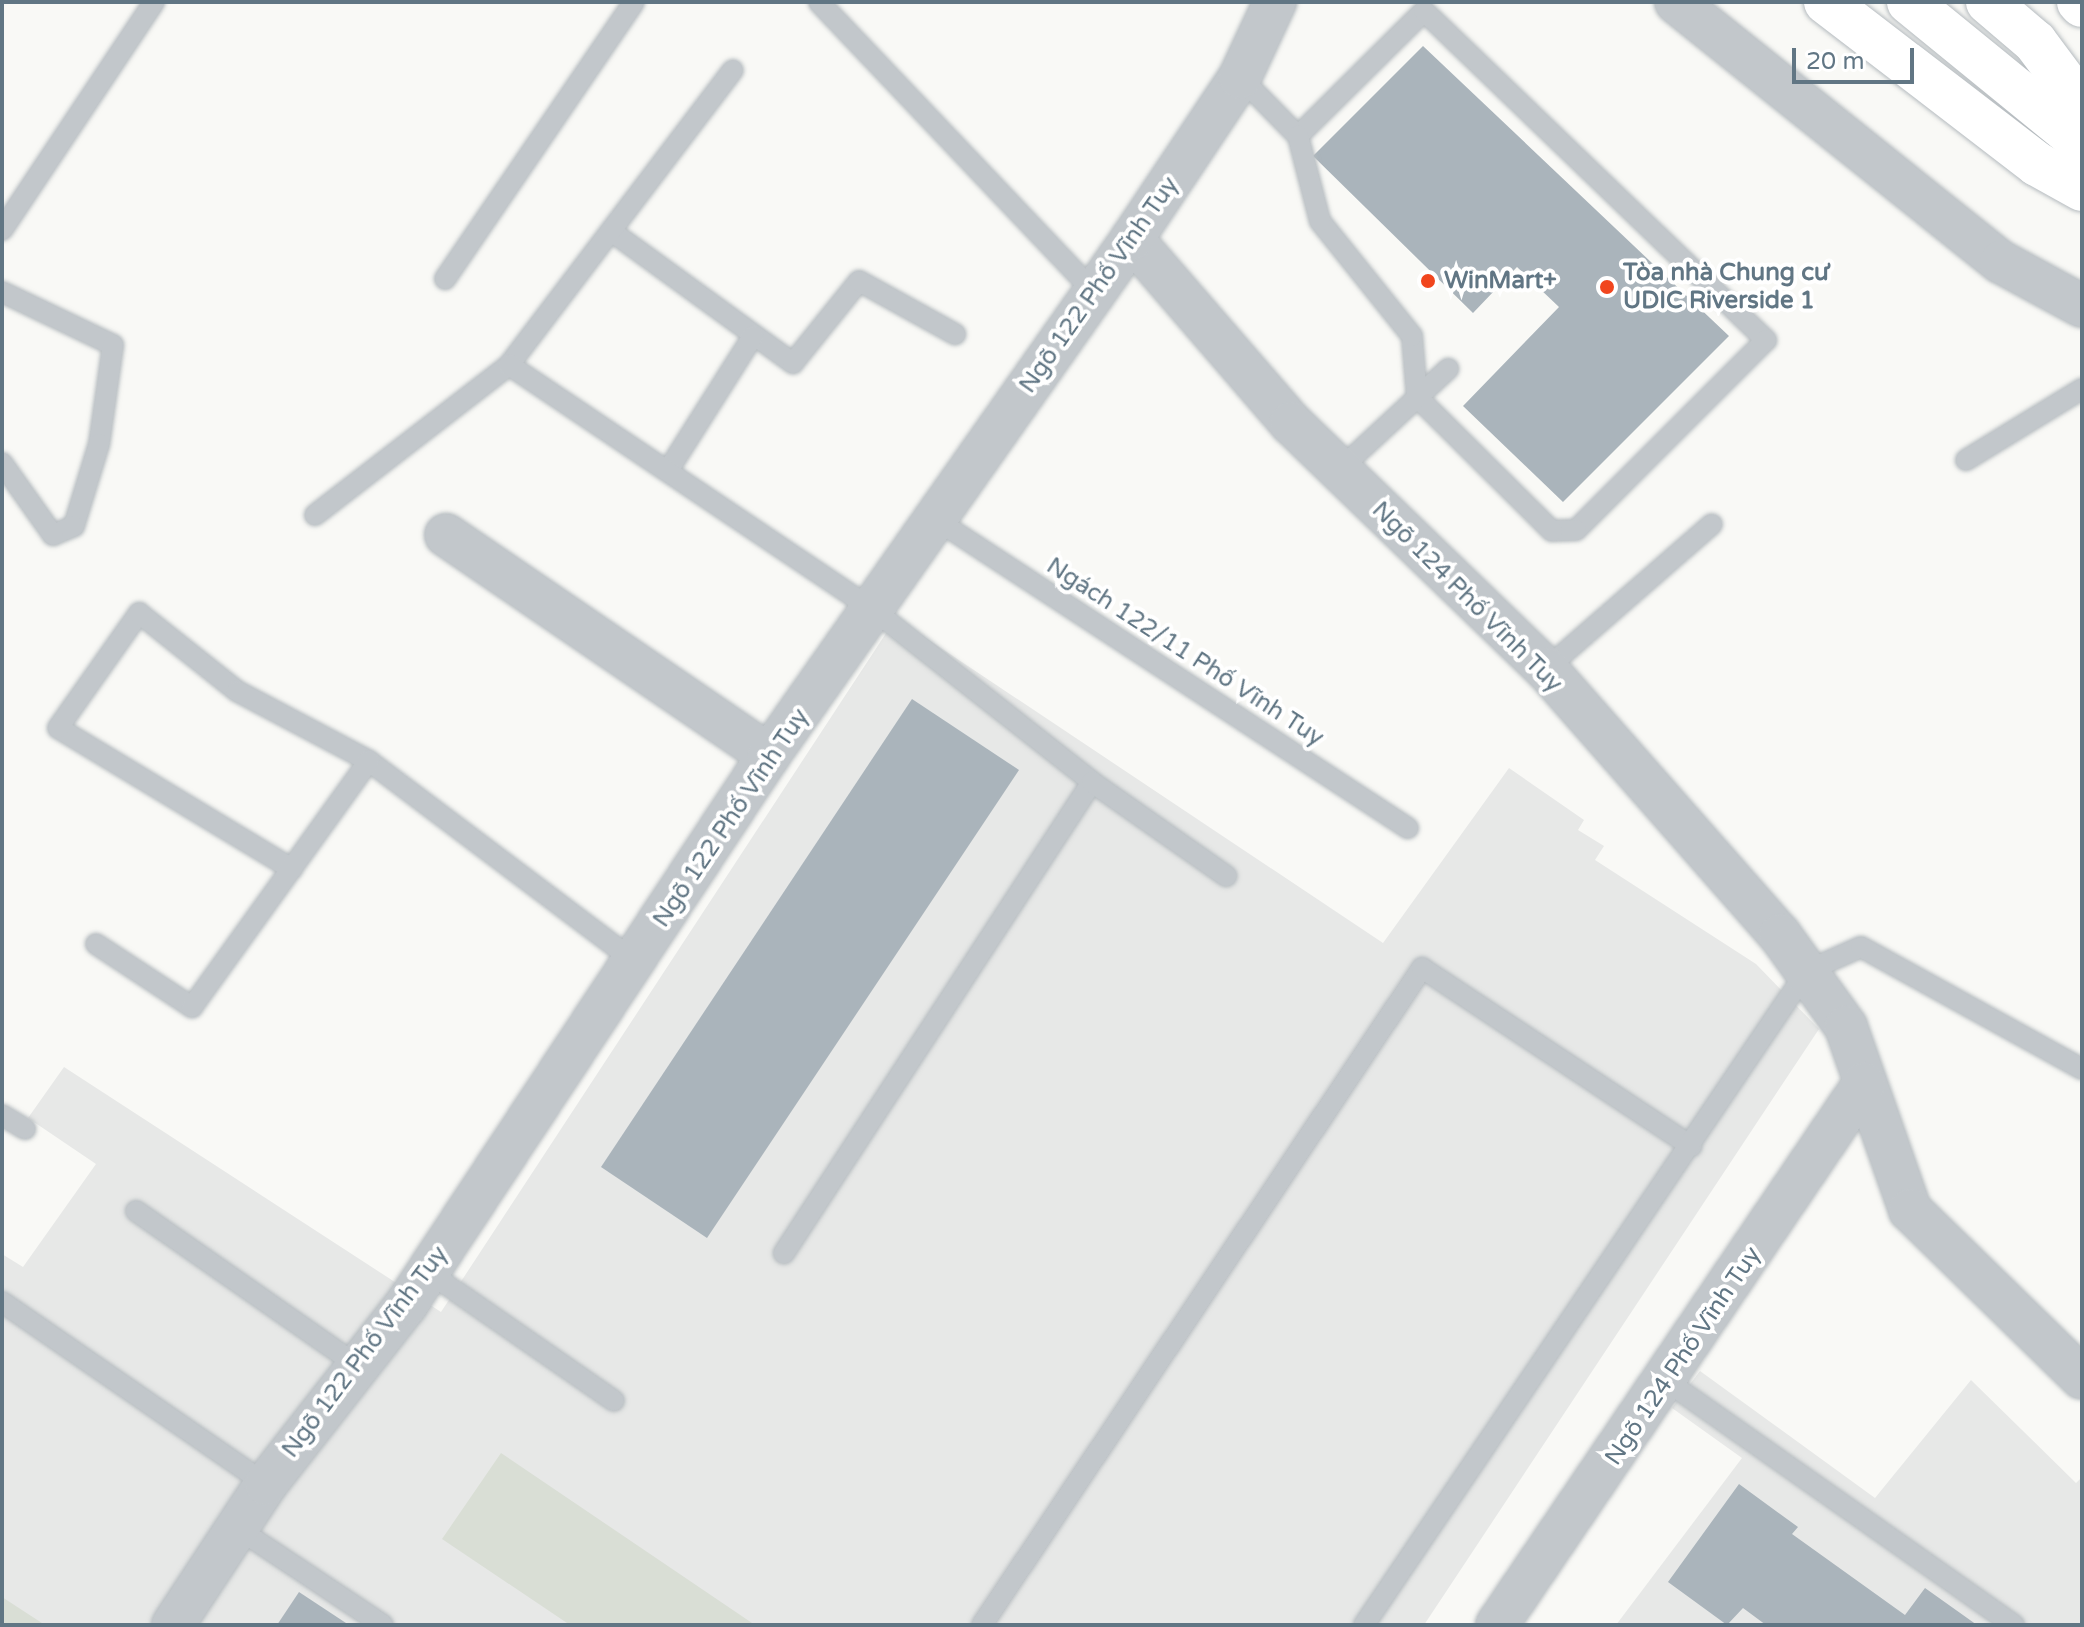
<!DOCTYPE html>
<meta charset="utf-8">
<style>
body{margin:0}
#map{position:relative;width:2084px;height:1627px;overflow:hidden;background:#f9f9f6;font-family:"Varela Round",sans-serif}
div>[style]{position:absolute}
.built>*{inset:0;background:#e7e8e7}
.green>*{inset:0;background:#d9ded5}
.building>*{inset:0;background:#aab4bb}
.roads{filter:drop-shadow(0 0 2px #b5bbbf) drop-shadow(0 0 2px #b5bbbf)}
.lane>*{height:20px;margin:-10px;padding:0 10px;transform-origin:10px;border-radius:10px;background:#c2c7cb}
.street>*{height:42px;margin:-21px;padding:0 21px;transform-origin:21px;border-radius:21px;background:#c2c7cb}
.primary>*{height:44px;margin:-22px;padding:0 22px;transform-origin:22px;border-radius:22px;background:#fff}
.highway>*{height:44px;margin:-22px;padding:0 22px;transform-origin:22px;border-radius:22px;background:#fff}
.dots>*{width:22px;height:22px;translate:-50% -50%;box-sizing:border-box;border:4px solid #fff;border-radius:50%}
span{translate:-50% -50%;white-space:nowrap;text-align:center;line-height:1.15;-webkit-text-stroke:8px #fff;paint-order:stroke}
.poi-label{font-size:24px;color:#617684;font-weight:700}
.left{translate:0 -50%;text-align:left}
.street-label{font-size:24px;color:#617684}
.frame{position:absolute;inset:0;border:4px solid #617684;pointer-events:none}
.scale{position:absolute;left:1792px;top:48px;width:122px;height:36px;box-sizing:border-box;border:4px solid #617684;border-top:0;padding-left:10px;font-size:24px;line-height:28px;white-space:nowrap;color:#617684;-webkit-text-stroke:6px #fff;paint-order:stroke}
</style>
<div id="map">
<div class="built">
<i style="clip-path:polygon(896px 618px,1383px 943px,1509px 768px,1584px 820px,1578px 830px,1604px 846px,1595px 860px,1756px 964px,1819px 1029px,1424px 1625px,2px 1625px,2px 1254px,23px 1267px,96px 1164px,28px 1118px,64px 1067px,441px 1312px)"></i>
<i style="clip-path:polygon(1700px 1371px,1875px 1498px,1971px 1380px,2076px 1483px,2082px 1477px,2082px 1625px,1616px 1625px,1742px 1458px,1672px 1408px)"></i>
</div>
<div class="green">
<i style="clip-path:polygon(501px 1453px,755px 1625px,570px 1625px,442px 1539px)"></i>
<i style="clip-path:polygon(2px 1597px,45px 1625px,2px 1625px)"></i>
</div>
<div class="building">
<i style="clip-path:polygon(1423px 46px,1729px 336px,1563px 502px,1463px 406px,1559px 307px,1517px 267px,1473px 313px,1313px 156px)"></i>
<i style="clip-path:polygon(912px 699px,1019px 770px,707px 1238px,601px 1167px)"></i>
<i style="clip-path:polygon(1739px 1484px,1798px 1527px,1792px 1534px,1905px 1615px,1925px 1588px,1977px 1625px,1766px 1625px,1743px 1608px,1727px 1625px,1668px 1582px)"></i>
<i style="clip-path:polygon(299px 1592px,349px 1625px,277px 1625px)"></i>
</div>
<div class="roads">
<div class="lane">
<i style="left:819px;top:2px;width:401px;rotate:46.5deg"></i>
<i style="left:1240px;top:77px;width:83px;rotate:45.5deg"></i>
<i style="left:1298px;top:136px;width:177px;rotate:-44.8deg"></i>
<i style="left:1424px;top:11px;width:475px;rotate:43.9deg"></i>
<i style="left:1766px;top:340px;width:269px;rotate:135deg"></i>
<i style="left:1576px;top:530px;width:24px;rotate:178deg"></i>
<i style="left:1552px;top:531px;width:190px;rotate:-135.2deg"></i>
<i style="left:1417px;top:397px;width:61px;rotate:-94.7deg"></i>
<i style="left:1412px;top:336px;width:147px;rotate:-128.7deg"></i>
<i style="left:1320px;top:221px;width:88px;rotate:-104.5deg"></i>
<i style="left:2px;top:230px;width:274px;rotate:-56.3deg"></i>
<i style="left:611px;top:231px;width:225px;rotate:36deg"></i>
<i style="left:793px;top:363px;width:105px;rotate:-51.2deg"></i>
<i style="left:859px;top:281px;width:110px;rotate:28.9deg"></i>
<i style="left:445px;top:279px;width:335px;rotate:-55.7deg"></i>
<i style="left:2px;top:292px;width:123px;rotate:25.5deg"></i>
<i style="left:113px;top:345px;width:100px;rotate:98deg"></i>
<i style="left:99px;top:444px;width:86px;rotate:107deg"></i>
<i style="left:74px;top:526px;width:23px;rotate:157deg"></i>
<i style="left:53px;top:535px;width:88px;rotate:-125.3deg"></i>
<i style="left:509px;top:365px;width:370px;rotate:-52.8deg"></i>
<i style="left:1966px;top:460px;width:136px;rotate:-31.5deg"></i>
<i style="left:669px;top:469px;width:157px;rotate:-57.7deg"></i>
<i style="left:1339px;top:470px;width:149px;rotate:-42.8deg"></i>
<i style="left:315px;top:515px;width:245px;rotate:-37.7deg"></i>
<i style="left:509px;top:365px;width:441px;rotate:33.9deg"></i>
<i style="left:875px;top:611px;width:276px;rotate:38.2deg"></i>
<i style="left:1092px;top:782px;width:563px;rotate:123.18deg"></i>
<i style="left:935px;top:519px;width:565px;rotate:33.16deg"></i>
<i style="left:1546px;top:669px;width:220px;rotate:-41.1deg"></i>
<i style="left:1092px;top:782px;width:164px;rotate:35deg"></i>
<i style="left:292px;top:869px;width:273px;rotate:-148.9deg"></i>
<i style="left:58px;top:728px;width:141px;rotate:-54.8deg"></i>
<i style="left:139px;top:613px;width:125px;rotate:38.5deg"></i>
<i style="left:237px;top:691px;width:149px;rotate:27.9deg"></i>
<i style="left:369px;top:761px;width:334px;rotate:37deg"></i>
<i style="left:96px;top:944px;width:115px;rotate:33.3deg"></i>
<i style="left:192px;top:1007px;width:303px;rotate:-54.3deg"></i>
<i style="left:2px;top:1115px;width:27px;rotate:31deg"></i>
<i style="left:136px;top:1211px;width:269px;rotate:34.9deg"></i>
<i style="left:428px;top:1272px;width:226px;rotate:34.7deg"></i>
<i style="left:2px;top:1302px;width:321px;rotate:34.6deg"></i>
<i style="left:1668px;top:1382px;width:423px;rotate:35.1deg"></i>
<i style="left:237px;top:1528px;width:175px;rotate:33.6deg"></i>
<i style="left:982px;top:1625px;width:791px;rotate:-56.19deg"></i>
<i style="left:1422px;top:968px;width:323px;rotate:33.5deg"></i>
<i style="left:1364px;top:1625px;width:790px;rotate:-55.89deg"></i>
<i style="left:1807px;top:971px;width:59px;rotate:-24deg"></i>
<i style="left:1861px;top:947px;width:252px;rotate:28.9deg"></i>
</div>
<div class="street">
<i style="left:1676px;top:2px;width:416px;rotate:38.7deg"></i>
<i style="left:2001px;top:262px;width:92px;rotate:28.5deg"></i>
<i style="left:1132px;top:239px;width:243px;rotate:49.2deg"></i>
<i style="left:1291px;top:423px;width:354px;rotate:44deg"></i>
<i style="left:1546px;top:669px;width:354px;rotate:48.7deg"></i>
<i style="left:1780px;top:935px;width:113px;rotate:54.3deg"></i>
<i style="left:1846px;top:1027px;width:194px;rotate:70.7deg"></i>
<i style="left:1910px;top:1210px;width:240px;rotate:44.3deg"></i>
<i style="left:446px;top:535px;width:391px;rotate:34.3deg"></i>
<i style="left:173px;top:1625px;width:169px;rotate:-56.6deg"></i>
<i style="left:266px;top:1484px;width:227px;rotate:-52deg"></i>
<i style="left:406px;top:1305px;width:659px;rotate:-56.58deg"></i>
<i style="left:769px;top:755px;width:631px;rotate:-54.87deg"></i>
<i style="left:1132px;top:239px;width:195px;rotate:-56.3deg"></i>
<i style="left:1240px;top:77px;width:83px;rotate:-65deg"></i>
<i style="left:1497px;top:1625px;width:654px;rotate:-55.85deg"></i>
</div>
<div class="primary">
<i style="left:1826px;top:2px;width:266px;rotate:37.5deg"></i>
<i style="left:2037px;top:164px;width:51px;rotate:29.1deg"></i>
<i style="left:1909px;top:2px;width:223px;rotate:39.2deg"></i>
<i style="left:1988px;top:2px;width:62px;rotate:40.4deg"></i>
<i style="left:2035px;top:42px;width:79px;rotate:53.3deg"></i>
</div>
<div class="highway">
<i style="left:2079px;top:2px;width:4px;rotate:45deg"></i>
</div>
</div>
<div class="dots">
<i style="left:1428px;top:281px;background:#f1461e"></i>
<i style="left:1607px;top:287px;background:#f1461e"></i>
</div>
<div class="poi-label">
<span class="left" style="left:1623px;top:287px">Tòa nhà Chung cư<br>UDIC Riverside 1</span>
<span class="left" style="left:1444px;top:281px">WinMart+</span>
</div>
<div class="street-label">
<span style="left:1099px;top:285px;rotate:-55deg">Ngõ 122 Phố Vĩnh Tuy</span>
<span style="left:1467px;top:597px;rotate:45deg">Ngõ 124 Phố Vĩnh Tuy</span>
<span style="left:1185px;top:652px;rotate:33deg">Ngách 122/11 Phố Vĩnh Tuy</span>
<span style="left:731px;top:818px;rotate:-56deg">Ngõ 122 Phố Vĩnh Tuy</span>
<span style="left:365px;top:1352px;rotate:-53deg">Ngõ 122 Phố Vĩnh Tuy</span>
<span style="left:1683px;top:1356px;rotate:-56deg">Ngõ 124 Phố Vĩnh Tuy</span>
</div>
<div class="frame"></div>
<div class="scale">20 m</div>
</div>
